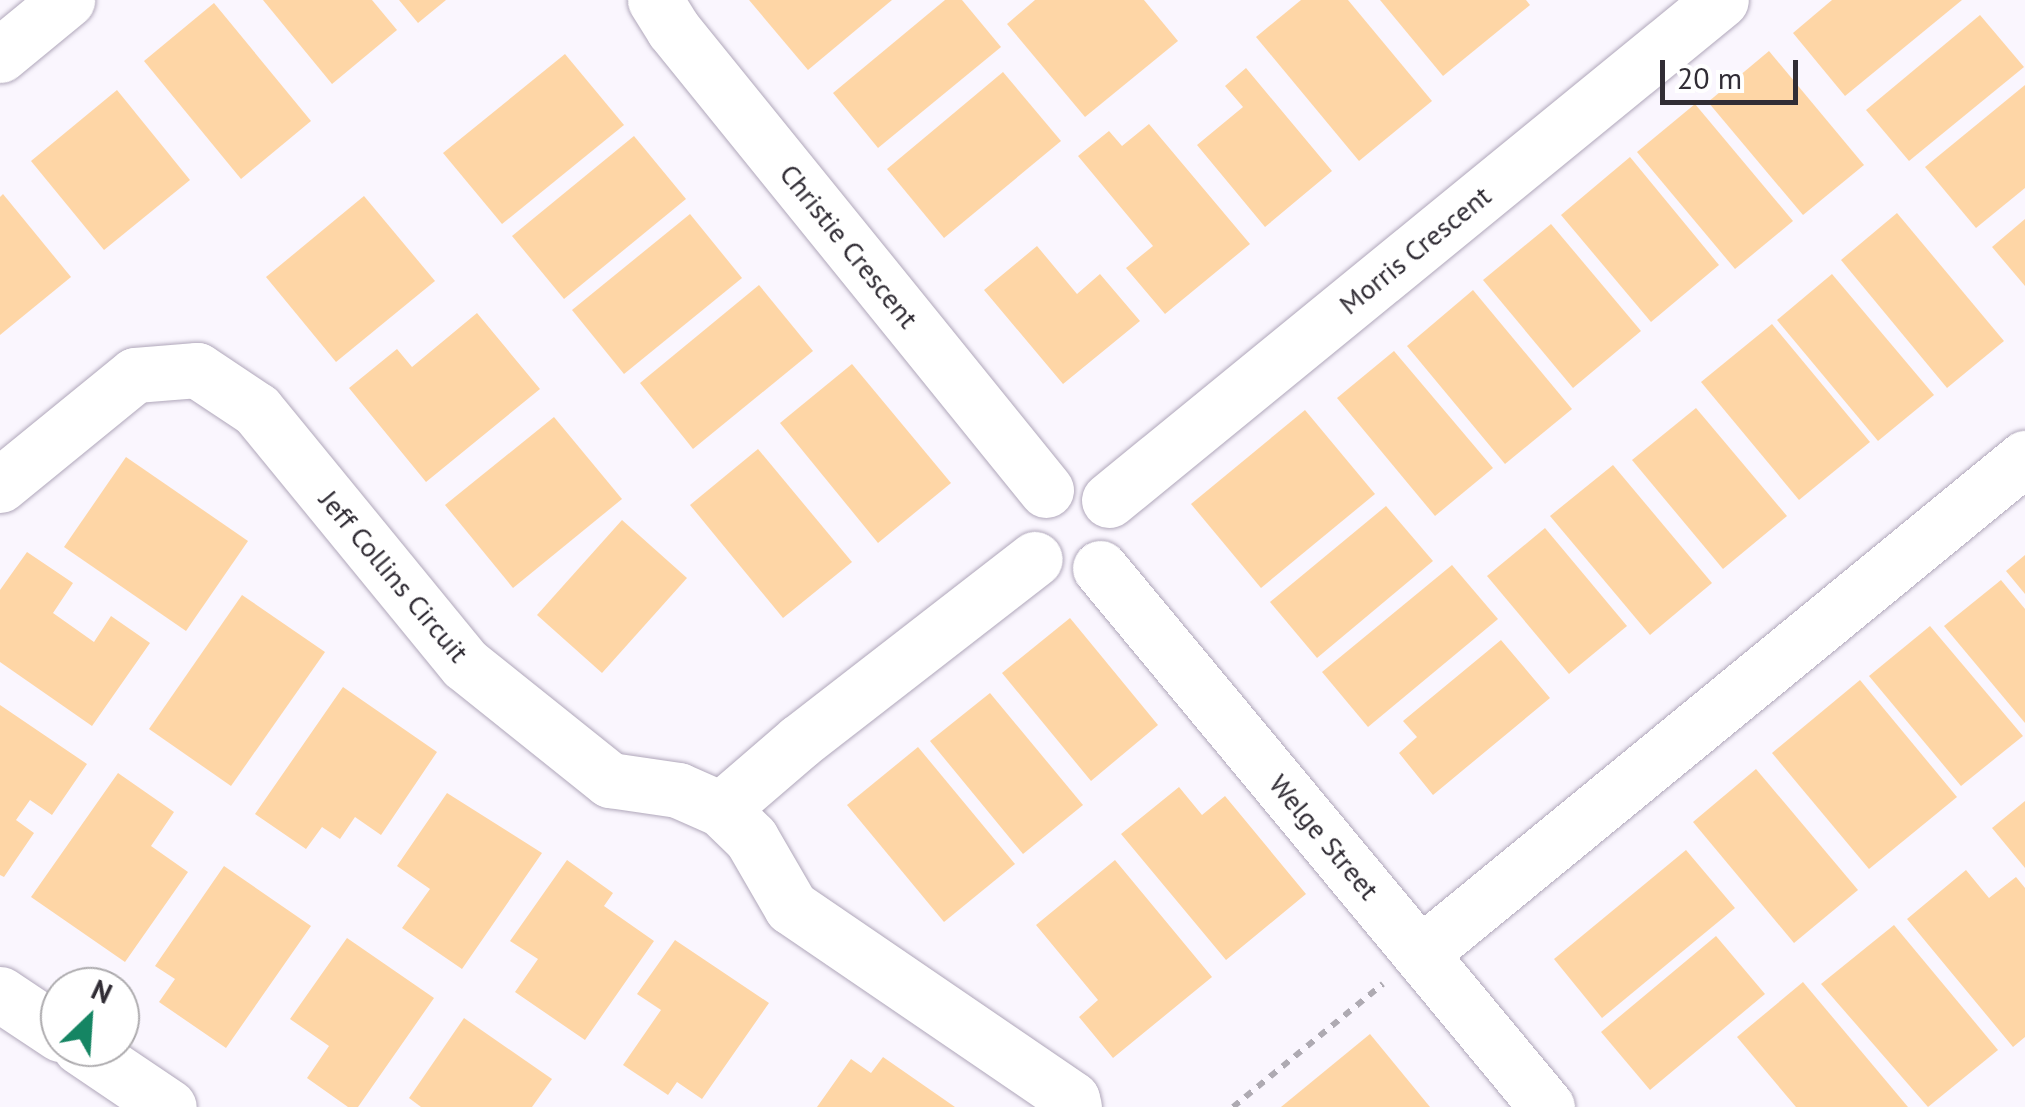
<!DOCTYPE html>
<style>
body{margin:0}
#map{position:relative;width:2025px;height:1107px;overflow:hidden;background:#faf6fe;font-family:"PT Sans",sans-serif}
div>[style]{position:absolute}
.building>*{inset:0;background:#fed6a6}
.path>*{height:6px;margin-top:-3px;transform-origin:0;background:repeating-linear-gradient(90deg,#aeaab2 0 8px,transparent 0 16px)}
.roads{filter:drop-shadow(0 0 2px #b0a7ba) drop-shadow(0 0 2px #b0a7ba)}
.minor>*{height:55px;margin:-27.5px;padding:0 27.5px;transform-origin:27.5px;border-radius:27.5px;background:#fff}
span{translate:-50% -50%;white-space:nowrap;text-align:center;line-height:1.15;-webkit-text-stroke:10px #fff;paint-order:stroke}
.street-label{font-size:28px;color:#312d35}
.north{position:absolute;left:40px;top:967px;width:100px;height:100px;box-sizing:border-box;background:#fff;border:2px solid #adabae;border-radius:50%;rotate:25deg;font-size:28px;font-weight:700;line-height:40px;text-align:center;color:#312d35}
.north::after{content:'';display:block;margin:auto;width:35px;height:45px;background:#158563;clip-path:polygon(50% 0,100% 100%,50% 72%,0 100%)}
.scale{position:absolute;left:1660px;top:60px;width:138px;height:45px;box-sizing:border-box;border:5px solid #312d35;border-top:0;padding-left:12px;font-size:30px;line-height:35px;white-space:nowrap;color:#312d35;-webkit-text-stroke:8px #fff;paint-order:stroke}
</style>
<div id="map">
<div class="building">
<i style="clip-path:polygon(263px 0,372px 0,397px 30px,332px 84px)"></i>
<i style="clip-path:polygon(399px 0,446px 0,418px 23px)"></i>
<i style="clip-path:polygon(749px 0,892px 0,808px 70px)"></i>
<i style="clip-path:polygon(945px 0,962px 0,1001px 47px,878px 148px,833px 93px)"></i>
<i style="clip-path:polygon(1035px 0,1144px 0,1178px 41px,1085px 117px,1007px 24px)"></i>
<i style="clip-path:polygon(1301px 0,1348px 0,1432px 101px,1359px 161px,1256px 37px)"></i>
<i style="clip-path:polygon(1380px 0,1526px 0,1530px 5px,1443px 76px)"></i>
<i style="clip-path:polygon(1832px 0,1962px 0,1845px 96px,1793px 33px)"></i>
<i style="clip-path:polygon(214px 3px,311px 121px,241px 179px,144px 61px)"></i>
<i style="clip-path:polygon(1980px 15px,2024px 67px,1909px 161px,1866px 110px)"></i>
<i style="clip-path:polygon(1769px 51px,1864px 165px,1803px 215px,1708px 102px)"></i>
<i style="clip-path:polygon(565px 54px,624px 125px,502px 224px,443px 153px)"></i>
<i style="clip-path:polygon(1246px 68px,1332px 171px,1265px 227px,1197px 145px,1243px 107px,1225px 86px)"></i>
<i style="clip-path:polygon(1003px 72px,1061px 141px,944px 238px,887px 169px)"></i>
<i style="clip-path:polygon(2025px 85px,2025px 188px,1976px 228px,1925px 167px)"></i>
<i style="clip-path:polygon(117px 90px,190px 180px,104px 250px,31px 161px)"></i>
<i style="clip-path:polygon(1695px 104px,1793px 221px,1735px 269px,1637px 152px)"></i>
<i style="clip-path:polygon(1149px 124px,1250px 244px,1165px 314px,1126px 268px,1153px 246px,1078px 156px,1109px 131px,1122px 146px)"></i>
<i style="clip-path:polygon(634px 136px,686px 199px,564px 299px,512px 236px)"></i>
<i style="clip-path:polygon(1630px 157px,1719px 265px,1651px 322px,1561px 215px)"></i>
<i style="clip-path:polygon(3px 194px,71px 277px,0 335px,0 197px)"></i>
<i style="clip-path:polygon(364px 196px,435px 281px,336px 362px,266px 277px)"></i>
<i style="clip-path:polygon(1897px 213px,2004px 341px,1947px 388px,1841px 260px)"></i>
<i style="clip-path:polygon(690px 214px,742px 278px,624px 374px,572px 310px)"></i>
<i style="clip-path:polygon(2025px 219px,2025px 286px,1992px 247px)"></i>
<i style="clip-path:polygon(1551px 224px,1641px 331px,1573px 388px,1483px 280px)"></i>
<i style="clip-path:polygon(1037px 246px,1077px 294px,1100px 274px,1140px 321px,1063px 384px,984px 290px)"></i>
<i style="clip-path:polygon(1832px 274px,1934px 395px,1878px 441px,1777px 320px)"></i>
<i style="clip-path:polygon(759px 285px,813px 351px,693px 449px,640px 383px)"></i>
<i style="clip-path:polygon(1473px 290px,1572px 409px,1505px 464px,1407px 346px)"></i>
<i style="clip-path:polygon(477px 313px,540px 389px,426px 482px,349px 388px,397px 349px,412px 367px)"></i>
<i style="clip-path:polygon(1772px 324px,1870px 442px,1799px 500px,1701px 382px)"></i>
<i style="clip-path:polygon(1394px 351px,1493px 468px,1435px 516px,1337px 398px)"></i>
<i style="clip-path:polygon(852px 364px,951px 483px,878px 543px,780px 423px)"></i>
<i style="clip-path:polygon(1696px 408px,1787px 516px,1723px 569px,1632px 460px)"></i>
<i style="clip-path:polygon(1305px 410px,1375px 494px,1261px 588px,1191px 504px)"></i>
<i style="clip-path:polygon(554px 417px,622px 499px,513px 588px,445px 505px)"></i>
<i style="clip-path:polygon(758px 449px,852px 562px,783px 618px,690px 505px)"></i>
<i style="clip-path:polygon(126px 457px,248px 541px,186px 631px,64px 547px)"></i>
<i style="clip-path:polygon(1613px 465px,1712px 583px,1650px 635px,1550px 516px)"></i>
<i style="clip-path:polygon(1386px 506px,1433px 561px,1317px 658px,1270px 602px)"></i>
<i style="clip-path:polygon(622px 520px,687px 578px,602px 673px,537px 615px)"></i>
<i style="clip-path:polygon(1545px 528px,1627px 626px,1569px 674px,1487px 576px)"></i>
<i style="clip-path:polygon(27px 552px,73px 583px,53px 613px,94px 642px,111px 616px,150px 643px,92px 726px,0 662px,0 590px)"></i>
<i style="clip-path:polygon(2025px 555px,2025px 594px,2006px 571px)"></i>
<i style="clip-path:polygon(1452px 565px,1498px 619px,1368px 727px,1322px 672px)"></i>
<i style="clip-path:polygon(2001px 580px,2025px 609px,2025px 723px,1944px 626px)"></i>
<i style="clip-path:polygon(242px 595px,325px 652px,231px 786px,149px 729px)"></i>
<i style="clip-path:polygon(1070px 618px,1158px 725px,1091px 781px,1002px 673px)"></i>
<i style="clip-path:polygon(1930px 626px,2023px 736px,1961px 786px,1869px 676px)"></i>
<i style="clip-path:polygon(1501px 640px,1550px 698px,1433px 795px,1399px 753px,1417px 737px,1403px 721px)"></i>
<i style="clip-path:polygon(1860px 680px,1957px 797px,1869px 869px,1772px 753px)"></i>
<i style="clip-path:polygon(343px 687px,437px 752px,381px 835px,355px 817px,340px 839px,322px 827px,306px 849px,255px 814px)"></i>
<i style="clip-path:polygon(990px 693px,1083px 805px,1023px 854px,930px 741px)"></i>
<i style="clip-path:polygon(0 705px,87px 764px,52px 815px,30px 800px,16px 820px,34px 833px,4px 877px,0 875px)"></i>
<i style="clip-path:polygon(918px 747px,1015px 864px,944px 922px,847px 805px)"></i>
<i style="clip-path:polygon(1756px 769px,1858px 890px,1794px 943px,1693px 822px)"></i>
<i style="clip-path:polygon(118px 773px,174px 812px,151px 846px,188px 872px,125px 962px,31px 897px)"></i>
<i style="clip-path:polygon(1179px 787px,1202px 815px,1225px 796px,1306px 894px,1226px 960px,1121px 834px)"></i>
<i style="clip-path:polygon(447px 793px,542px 853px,462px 969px,402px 928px,430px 889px,397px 866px)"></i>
<i style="clip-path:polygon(2025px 801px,2025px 868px,1992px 828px)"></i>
<i style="clip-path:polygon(1686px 850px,1735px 908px,1602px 1018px,1554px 959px)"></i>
<i style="clip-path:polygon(567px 860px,613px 893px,604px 906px,654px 941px,585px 1040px,515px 992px,538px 959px,510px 941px)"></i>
<i style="clip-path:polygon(1115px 860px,1212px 977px,1113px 1058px,1079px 1017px,1098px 1000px,1036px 925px)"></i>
<i style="clip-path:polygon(224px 866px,311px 926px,226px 1048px,159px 1002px,175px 979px,155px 966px)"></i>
<i style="clip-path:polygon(1966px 870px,1989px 898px,2016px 877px,2025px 888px,2025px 1037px,2013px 1047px,1907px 919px)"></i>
<i style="clip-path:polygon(1894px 925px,1998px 1050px,1928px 1107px,1821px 984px)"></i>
<i style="clip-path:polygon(1716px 936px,1765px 994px,1650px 1090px,1601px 1032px)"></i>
<i style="clip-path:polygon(347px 938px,434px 998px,358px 1107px,348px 1107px,307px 1078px,329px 1046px,290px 1019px)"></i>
<i style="clip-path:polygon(675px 940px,769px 1003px,702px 1099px,677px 1082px,668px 1095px,623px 1065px,661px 1010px,637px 994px)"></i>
<i style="clip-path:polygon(1803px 982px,1908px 1107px,1796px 1107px,1737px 1037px)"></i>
<i style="clip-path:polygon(464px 1018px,552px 1079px,532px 1107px,421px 1107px,409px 1098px)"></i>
<i style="clip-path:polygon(1370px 1034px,1430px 1107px,1281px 1107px)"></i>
<i style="clip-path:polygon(883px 1057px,955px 1107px,817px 1107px,851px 1059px,871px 1073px)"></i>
</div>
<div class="path">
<i style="left:1233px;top:1107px;width:194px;rotate:-39.4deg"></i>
</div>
<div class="roads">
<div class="minor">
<i style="left:655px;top:0;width:34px;rotate:58deg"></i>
<i style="left:673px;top:29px;width:593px;rotate:51.02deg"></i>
<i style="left:0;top:55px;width:87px;rotate:-39.4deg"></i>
<i style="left:0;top:485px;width:174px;rotate:-39.2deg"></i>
<i style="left:135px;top:375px;width:62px;rotate:-4.6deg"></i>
<i style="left:197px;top:370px;width:72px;rotate:33.7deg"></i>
<i style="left:257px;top:410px;width:328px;rotate:50.7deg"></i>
<i style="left:465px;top:664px;width:186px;rotate:38.7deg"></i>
<i style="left:610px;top:780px;width:69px;rotate:8.4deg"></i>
<i style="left:678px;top:790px;width:47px;rotate:23.8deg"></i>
<i style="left:721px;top:809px;width:42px;rotate:44deg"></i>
<i style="left:751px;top:838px;width:80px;rotate:59.9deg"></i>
<i style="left:791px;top:907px;width:340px;rotate:34.3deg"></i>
<i style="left:1072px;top:1099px;width:8px;rotate:76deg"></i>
<i style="left:1109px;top:500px;width:790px;rotate:-39.25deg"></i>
<i style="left:1100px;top:568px;width:700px;rotate:50.33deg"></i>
<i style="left:721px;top:809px;width:104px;rotate:-40.7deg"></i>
<i style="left:800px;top:741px;width:297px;rotate:-37.8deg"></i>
<i style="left:1421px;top:953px;width:781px;rotate:-39.34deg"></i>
<i style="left:0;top:994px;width:72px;rotate:33.7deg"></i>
<i style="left:80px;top:1047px;width:107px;rotate:34deg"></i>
</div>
</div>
<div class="street-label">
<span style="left:849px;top:246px;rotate:51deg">Christie Crescent</span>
<span style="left:1415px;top:250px;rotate:-39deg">Morris Crescent</span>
<span style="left:394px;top:576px;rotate:50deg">Jeff Collins Circuit</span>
<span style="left:1324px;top:837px;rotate:50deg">Welge Street</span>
</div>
<div class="north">N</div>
<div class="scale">20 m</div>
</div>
